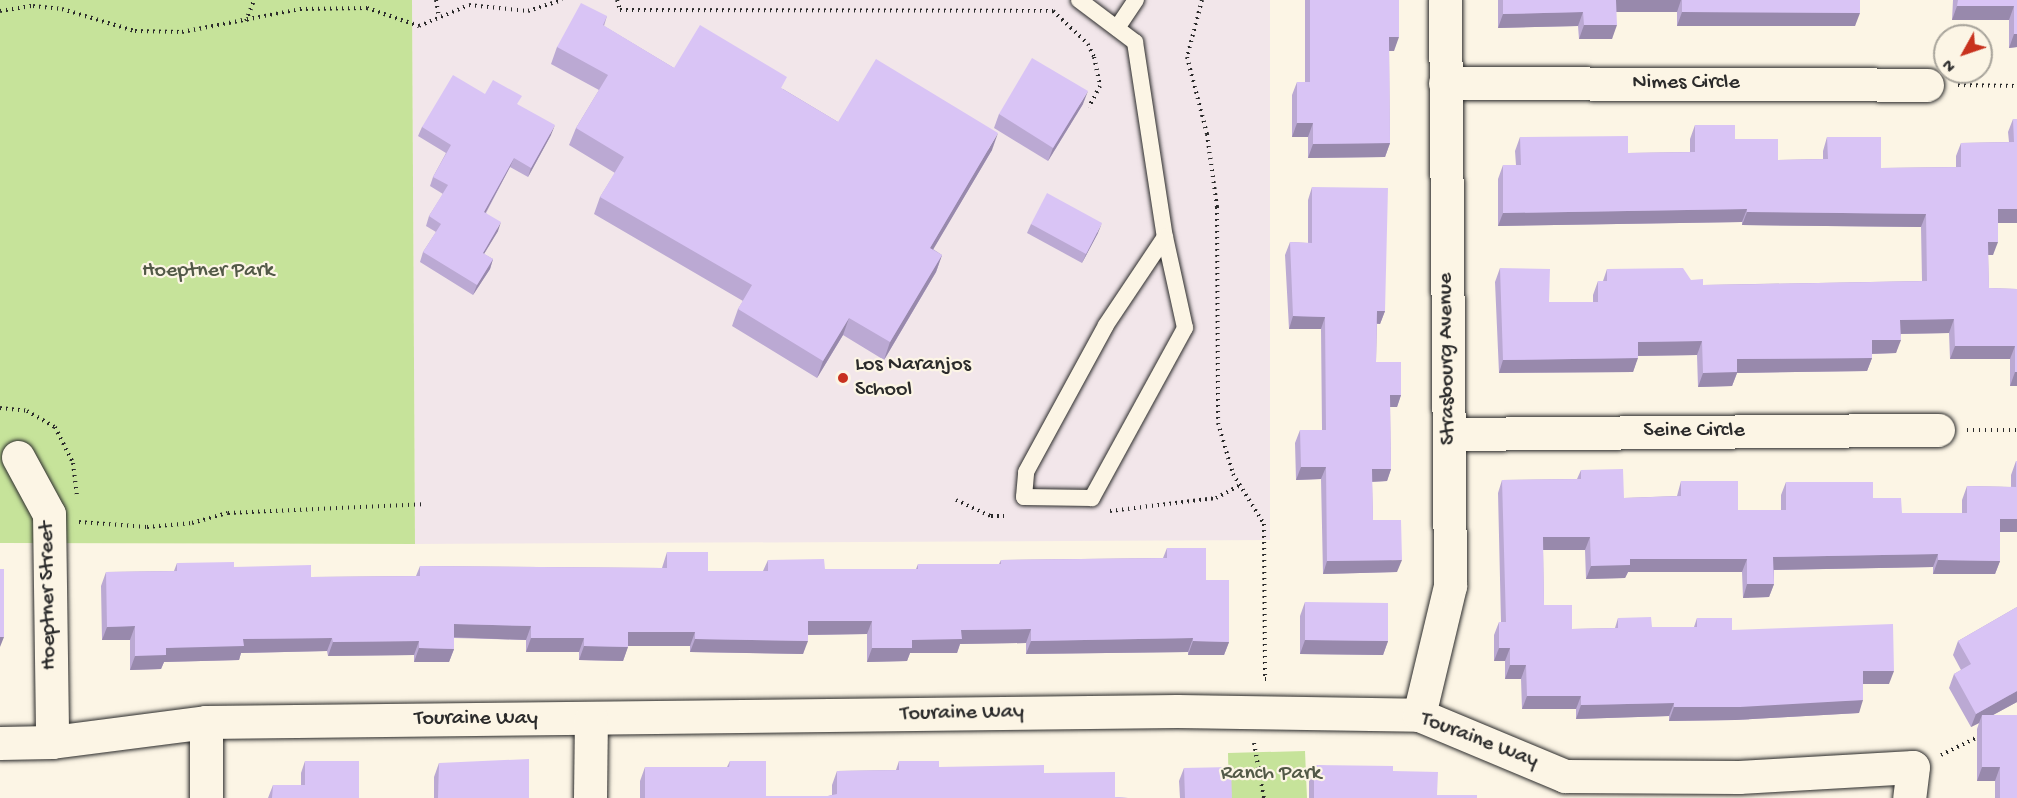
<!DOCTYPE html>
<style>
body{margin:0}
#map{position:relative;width:2017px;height:798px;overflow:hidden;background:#fcf5e5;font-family:"Gochi Hand",sans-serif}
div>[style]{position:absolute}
.built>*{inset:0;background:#f2e6ea}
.green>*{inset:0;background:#c6e39a}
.path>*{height:4px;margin-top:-2px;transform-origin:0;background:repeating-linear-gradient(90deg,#2b2b2b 0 1.5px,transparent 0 6px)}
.roads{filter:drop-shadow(0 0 2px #2b2b2b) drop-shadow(0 0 2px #2b2b2b)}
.lane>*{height:16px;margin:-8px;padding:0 8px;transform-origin:8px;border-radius:8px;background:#fcf5e5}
.street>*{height:33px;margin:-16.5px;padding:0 16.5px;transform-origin:16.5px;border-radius:16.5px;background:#fcf5e5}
.secondary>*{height:33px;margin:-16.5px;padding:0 16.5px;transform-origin:16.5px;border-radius:16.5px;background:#fcf5e5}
.wall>*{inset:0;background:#bba9d3}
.shaded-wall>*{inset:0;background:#9889ac}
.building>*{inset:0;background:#d9c4f5}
.dots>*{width:16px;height:16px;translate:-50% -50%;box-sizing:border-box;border:3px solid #fcf5e5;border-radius:50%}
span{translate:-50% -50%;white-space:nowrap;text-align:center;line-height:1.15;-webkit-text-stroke:4.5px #fcf5e5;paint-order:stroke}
.street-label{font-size:22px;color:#2b2b2b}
.park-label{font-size:22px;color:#525947}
.poi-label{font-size:22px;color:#2b2b2b}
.left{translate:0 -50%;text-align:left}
.north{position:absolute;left:1933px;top:24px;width:60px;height:60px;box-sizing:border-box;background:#fcf5e5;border:2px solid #a8a49b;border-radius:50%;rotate:230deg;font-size:16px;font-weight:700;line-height:24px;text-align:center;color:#2b2b2b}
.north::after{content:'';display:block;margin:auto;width:21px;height:27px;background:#c8321e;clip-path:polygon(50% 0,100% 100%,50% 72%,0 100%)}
</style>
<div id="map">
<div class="built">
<i style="clip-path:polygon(412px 0,1270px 0,1270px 540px,415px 544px)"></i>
</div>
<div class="green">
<i style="clip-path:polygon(0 0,412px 0,415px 544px,0 543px)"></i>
<i style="clip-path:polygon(1305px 751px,1307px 798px,1229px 798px,1228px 753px)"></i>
</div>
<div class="path">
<i style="left:436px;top:0;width:17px;rotate:80deg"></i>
<i style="left:617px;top:0;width:10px;rotate:73deg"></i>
<i style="left:620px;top:10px;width:433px;rotate:0.1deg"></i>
<i style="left:1053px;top:11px;width:48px;rotate:43.3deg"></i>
<i style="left:1088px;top:44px;width:14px;rotate:65deg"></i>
<i style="left:1094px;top:57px;width:30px;rotate:78deg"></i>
<i style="left:1100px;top:86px;width:24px;rotate:118deg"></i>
<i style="left:1202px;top:0;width:59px;rotate:104.7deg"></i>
<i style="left:1187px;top:57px;width:80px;rotate:75.4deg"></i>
<i style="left:1207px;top:134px;width:74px;rotate:82.2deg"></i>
<i style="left:1217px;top:207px;width:216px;rotate:89.7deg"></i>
<i style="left:1218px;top:423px;width:53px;rotate:73.6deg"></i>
<i style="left:1233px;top:474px;width:59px;rotate:58.2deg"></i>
<i style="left:1264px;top:524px;width:155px;rotate:89.6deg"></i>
<i style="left:1265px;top:679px;width:3px"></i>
<i style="left:0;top:11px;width:33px;rotate:-9deg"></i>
<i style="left:33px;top:6px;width:29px;rotate:6deg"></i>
<i style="left:62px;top:9px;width:76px;rotate:16.8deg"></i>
<i style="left:135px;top:31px;width:47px;rotate:1.2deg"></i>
<i style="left:182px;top:32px;width:120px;rotate:-11deg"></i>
<i style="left:300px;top:9px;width:67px;rotate:-0.9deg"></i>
<i style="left:367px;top:8px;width:55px;rotate:19.1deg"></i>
<i style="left:419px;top:26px;width:54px;rotate:-22.8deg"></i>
<i style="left:469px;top:5px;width:59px;rotate:5.8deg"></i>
<i style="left:528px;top:11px;width:36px;rotate:-18deg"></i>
<i style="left:246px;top:21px;width:22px;rotate:-69deg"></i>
<i style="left:1958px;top:85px;width:59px;rotate:1deg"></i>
<i style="left:0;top:408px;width:27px;rotate:6deg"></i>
<i style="left:27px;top:411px;width:32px;rotate:30deg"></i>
<i style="left:55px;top:427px;width:40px;rotate:63.4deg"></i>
<i style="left:73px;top:463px;width:34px;rotate:83deg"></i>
<i style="left:1967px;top:430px;width:50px"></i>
<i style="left:956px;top:500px;width:38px;rotate:25deg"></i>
<i style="left:991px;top:516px;width:18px"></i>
<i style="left:1110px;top:511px;width:107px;rotate:-7deg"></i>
<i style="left:1216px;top:498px;width:27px;rotate:-28deg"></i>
<i style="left:79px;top:522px;width:68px;rotate:4.2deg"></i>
<i style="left:147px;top:527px;width:45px;rotate:-5.1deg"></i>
<i style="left:192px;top:523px;width:37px;rotate:-16deg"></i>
<i style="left:228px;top:513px;width:195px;rotate:-2.6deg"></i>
<i style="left:1254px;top:743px;width:56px;rotate:79.7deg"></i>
<i style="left:1941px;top:755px;width:43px;rotate:-26deg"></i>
</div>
<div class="roads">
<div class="lane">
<i style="left:1079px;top:0;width:70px;rotate:36.9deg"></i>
<i style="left:1135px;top:42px;width:197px;rotate:81.3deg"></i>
<i style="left:1165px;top:237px;width:93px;rotate:77.6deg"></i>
<i style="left:1185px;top:328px;width:194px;rotate:118.7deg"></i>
<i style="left:1092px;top:498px;width:68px;rotate:-179.2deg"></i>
<i style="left:1024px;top:497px;width:25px;rotate:-85deg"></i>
<i style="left:1026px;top:472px;width:167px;rotate:-61.4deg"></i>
<i style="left:1106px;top:325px;width:106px;rotate:-56.2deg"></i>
<i style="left:1117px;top:28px;width:34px;rotate:-56deg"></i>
</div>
<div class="street">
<i style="left:1445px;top:83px;width:482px;rotate:0.2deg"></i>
<i style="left:1449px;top:434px;width:489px;rotate:-0.5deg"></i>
<i style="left:18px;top:457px;width:65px;rotate:61.5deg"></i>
<i style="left:49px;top:514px;width:228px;rotate:89.2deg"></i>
<i style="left:1419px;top:715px;width:158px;rotate:22.7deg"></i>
<i style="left:1565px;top:776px;width:174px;rotate:0.3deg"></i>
<i style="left:1739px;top:777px;width:174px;rotate:-3.3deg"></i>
<i style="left:1913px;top:767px;width:31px;rotate:97deg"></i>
<i style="left:0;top:743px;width:52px;rotate:-1.1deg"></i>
<i style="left:52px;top:742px;width:155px;rotate:-7.4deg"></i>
</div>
<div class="secondary">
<i style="left:206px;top:798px;width:76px;rotate:-90deg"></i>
<i style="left:206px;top:722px;width:971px;rotate:-0.65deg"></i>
<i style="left:1177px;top:711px;width:242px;rotate:0.9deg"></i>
<i style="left:1419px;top:715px;width:133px;rotate:-76.5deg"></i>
<i style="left:1450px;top:586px;width:586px;rotate:-90.49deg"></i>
<i style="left:590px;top:798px;width:79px;rotate:-89.3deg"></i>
</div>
</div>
<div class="wall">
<i style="clip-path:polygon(1305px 0,1399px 0,1394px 51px,1389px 51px,1390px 143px,1385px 157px,1308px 158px,1308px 137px,1292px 137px,1292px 95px,1297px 82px,1305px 82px)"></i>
<i style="clip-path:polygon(1498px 0,1860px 0,1855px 26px,1677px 26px,1677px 12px,1616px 12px,1612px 39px,1579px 39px,1578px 26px,1498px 28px)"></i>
<i style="clip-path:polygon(1953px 0,2017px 0,2017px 47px,2009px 48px,2009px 20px,1952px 20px)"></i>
<i style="clip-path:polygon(607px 16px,604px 26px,674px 68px,783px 89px,838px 122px,992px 150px,933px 249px,942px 255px,936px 272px,884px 360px,843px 335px,817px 378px,732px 326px,738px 309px,743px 301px,594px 214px,600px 197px,615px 173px,569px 145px,576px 128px,599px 90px,551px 64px,557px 47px)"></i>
<i style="clip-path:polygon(485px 94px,518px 105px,551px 135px,528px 177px,510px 167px,486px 213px,498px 231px,484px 254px,493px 259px,490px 269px,473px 295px,420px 262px,423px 252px,436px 232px,426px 226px,429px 216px,443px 194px,430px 186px,433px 177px,446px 153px,418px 136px,422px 127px)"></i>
<i style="clip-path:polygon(1083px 104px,1048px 161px,994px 128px,999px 114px)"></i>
<i style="clip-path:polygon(2013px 119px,2017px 119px,2017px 223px,1998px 223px,1993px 255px,1988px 255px,1989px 288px,2017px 289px,2017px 386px,2010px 386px,2010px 359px,1950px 359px,1949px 333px,1901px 334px,1896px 353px,1872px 354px,1872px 358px,1867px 371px,1737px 373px,1732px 386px,1698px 387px,1697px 355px,1638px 356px,1633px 372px,1499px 373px,1495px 282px,1500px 268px,1549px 302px,1593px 302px,1593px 295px,1598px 281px,1603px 281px,1607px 269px,1691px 280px,1703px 285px,1922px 281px,1921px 227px,1742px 225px,1742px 222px,1498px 226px,1498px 179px,1503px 165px,1516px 165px,1515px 151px,1520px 137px,1628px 153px,1690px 152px,1690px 139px,1695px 125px,1735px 139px,1778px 160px,1823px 159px,1823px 151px,1827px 137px,1881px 168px,1956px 167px,1956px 156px,1961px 143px,2009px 142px,2008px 132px)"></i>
<i style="clip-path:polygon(1312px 187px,1385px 311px,1380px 324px,1377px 324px,1376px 362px,1401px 395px,1397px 407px,1390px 407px,1391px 469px,1387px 481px,1372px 482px,1373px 520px,1397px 572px,1323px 574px,1321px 479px,1296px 480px,1295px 443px,1300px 430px,1322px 430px,1321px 329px,1289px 329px,1285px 255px,1290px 242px,1308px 243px,1308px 200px)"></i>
<i style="clip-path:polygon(1031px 224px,1098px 233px,1082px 263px,1027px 233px)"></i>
<i style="clip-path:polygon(2016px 461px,2017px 461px,2017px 532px,2000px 532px,2000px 561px,1995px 574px,1933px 574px,1933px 567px,1774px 570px,1774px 584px,1769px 597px,1743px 598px,1742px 572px,1628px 572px,1625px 578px,1586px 579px,1585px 550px,1543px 550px,1544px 605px,1572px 629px,1615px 628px,1618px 618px,1652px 627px,1694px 627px,1697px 618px,1889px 684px,1863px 684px,1859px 713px,1735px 720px,1669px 721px,1669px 716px,1576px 719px,1576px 709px,1522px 709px,1521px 679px,1505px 679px,1505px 661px,1494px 661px,1494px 635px,1499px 622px,1501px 622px,1498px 493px,1502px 480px,1577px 479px,1581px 470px,1624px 498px,1677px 496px,1681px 481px,1738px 510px,1781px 510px,1781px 495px,1786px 482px,1873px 498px,1902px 513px,1962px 513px,1962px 500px,1967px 486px,2011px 487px,2011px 475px)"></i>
<i style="clip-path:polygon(1167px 548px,1206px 580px,1229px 642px,1224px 655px,1188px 655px,1188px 652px,1026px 654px,1026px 643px,960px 644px,957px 653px,910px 653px,907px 661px,867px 662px,867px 634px,808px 635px,803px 654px,690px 652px,690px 646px,628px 646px,623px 661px,579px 660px,579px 652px,526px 652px,526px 640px,454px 638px,454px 649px,449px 662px,414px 662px,414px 655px,328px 656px,327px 651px,241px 653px,239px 660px,164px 662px,161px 669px,130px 670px,130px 640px,102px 640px,101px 586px,106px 572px,174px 571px,177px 563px,234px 567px,311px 577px,416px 576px,420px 566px,662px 568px,667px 552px,708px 571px,763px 571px,768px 560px,825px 569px,916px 569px,918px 564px,999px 564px,1001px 560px,1163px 558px)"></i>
<i style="clip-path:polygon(1305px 602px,1388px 641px,1383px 655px,1300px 654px,1300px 616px)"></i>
<i style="clip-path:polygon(2017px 607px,2017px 702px,1993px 715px,2017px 798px,1995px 798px,1995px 781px,1977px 781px,1977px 729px,1979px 723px,1971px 727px,1949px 688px,1954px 674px,1961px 670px,1953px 655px,1958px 641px)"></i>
<i style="clip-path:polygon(305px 761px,359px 798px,268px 798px,273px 785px,301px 785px,301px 773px)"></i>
<i style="clip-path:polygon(730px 761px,766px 796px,828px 796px,832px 795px,832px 785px,837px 771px,896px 770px,899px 761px,939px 767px,1044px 773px,1115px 797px,1128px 798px,640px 798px,640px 781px,645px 767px,727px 767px)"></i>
<i style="clip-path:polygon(439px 763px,529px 798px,434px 798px,434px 777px)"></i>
<i style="clip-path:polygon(1314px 765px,1393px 771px,1437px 795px,1477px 798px,1309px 798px,1309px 779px)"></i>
<i style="clip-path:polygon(1184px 768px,1232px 798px,1180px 798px,1179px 781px)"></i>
</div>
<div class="shaded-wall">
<i style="clip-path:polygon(1616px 0,1681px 0,1677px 12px,1611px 12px)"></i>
<i style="clip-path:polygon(1957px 6px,2014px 6px,2009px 20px,1952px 20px)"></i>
<i style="clip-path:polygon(1583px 12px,1578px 26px,1498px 28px,1503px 14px)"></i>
<i style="clip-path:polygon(1682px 12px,1860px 13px,1855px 26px,1677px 26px)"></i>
<i style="clip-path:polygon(1584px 25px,1617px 25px,1612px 39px,1579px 39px)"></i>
<i style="clip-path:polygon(2014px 34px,2017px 34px,2017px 47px,2009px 48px)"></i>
<i style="clip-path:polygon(1389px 37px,1399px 37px,1394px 51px,1384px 51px)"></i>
<i style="clip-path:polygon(1088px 91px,1083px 104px,1048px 161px,1053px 148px)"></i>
<i style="clip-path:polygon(1297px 123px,1313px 123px,1308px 137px,1292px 137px)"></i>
<i style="clip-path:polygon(555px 125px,551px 135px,528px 177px,531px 168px)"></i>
<i style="clip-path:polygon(998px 133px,992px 150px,924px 265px,930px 248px)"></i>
<i style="clip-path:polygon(1390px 143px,1385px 157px,1308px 158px,1313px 144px)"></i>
<i style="clip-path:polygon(514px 158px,510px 167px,481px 221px,484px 212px)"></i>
<i style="clip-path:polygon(1747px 209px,1742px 222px,1498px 226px,1503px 213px)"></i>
<i style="clip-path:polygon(1998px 209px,2017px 209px,2017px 223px,1993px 223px)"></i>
<i style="clip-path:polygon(1747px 212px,1926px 214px,1921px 227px,1742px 225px)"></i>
<i style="clip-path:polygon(501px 222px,498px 231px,479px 262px,483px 253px)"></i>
<i style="clip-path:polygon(1102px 223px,1098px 233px,1082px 263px,1086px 254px)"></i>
<i style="clip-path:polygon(1988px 242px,1998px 242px,1993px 255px,1983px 255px)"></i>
<i style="clip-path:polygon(942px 255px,936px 272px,884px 360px,890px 342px)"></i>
<i style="clip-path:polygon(493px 259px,490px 269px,473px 295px,477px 285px)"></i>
<i style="clip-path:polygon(1377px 311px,1385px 311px,1380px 324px,1373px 323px)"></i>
<i style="clip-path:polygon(1293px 316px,1325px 317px,1321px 329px,1289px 329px)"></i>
<i style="clip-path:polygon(849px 318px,843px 335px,817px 378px,823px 361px)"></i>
<i style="clip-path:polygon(1954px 319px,1949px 333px,1895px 334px,1900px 320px)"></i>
<i style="clip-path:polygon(1872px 340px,1901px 340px,1896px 353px,1867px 354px)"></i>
<i style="clip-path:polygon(1702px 341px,1697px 355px,1633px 356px,1638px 342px)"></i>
<i style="clip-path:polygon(1955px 346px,2015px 346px,2010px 359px,1950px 359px)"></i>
<i style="clip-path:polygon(1638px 358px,1633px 372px,1499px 373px,1503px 360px)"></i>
<i style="clip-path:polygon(1872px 358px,1867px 371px,1737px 373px,1732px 386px,1698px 387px,1703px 373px,1737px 359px)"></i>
<i style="clip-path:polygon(2015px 372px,2017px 372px,2017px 386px,2010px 386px)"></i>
<i style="clip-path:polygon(1390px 395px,1401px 395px,1397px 407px,1386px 407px)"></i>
<i style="clip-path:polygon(1301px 467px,1326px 467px,1321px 479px,1296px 480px)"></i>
<i style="clip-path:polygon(1372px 469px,1391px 469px,1387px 481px,1367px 482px)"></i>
<i style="clip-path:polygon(2000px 519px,2017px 519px,2017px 532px,1995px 532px)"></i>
<i style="clip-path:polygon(1543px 537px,1590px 537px,1585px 550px,1538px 550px)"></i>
<i style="clip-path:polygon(1938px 554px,1933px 567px,1769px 570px,1773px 557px)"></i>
<i style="clip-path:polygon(1630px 559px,1747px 559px,1742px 572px,1628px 572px,1625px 578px,1586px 579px,1591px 566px)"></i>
<i style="clip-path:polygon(1402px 560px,1397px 572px,1323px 574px,1327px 561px)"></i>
<i style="clip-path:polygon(1938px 560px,2000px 561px,1995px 574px,1933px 574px)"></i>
<i style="clip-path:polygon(1747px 584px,1774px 584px,1769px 597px,1743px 598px)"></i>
<i style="clip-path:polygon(808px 621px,872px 621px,867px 634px,803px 635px)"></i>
<i style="clip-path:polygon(454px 624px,531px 626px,526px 640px,449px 637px)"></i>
<i style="clip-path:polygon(135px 626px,130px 640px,102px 640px,107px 627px)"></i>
<i style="clip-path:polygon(1031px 629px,1026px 643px,960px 644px,957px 653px,910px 653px,907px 661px,867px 662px,872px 648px,961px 630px)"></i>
<i style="clip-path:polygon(628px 632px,695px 632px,690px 646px,623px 646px)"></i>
<i style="clip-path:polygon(0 637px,4px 637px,0 647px)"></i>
<i style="clip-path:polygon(332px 638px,327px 651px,241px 653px,239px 660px,164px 662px,161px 669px,130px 670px,135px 656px,166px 648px,243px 639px)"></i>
<i style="clip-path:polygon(531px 638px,584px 638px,579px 652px,526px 652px)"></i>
<i style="clip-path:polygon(1193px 638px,1188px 652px,1026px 654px,1031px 641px)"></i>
<i style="clip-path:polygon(695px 639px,808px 641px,803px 654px,690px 652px)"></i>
<i style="clip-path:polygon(1305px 640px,1388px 641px,1383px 655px,1300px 654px)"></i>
<i style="clip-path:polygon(419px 641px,414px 655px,328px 656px,333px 642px)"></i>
<i style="clip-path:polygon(1193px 641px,1229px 642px,1224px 655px,1188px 655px)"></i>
<i style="clip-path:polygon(584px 646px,628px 647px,623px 661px,579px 660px)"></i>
<i style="clip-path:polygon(419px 648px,454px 649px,449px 662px,414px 662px)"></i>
<i style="clip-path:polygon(1499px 648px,1510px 648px,1505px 661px,1494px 661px)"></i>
<i style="clip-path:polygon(1510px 665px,1526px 665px,1521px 679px,1505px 679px)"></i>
<i style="clip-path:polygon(1863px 671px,1894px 671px,1889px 684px,1859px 684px)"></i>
<i style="clip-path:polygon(2017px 691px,2017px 702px,1982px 721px,1982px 715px,1979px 723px,1971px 727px,1976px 714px)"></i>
<i style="clip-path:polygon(1527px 696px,1581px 696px,1576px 709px,1522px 709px)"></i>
<i style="clip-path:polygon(1863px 700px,1859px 713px,1735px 720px,1669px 721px,1674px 707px)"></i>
<i style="clip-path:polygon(1674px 703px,1669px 716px,1576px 719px,1581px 705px)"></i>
<i style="clip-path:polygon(1982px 767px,2000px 767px,1995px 781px,1977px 781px)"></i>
</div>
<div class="building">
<i style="clip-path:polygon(1310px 0,1399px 0,1399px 37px,1389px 37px,1390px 143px,1313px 144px,1313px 123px,1297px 123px,1297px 82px,1310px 82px)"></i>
<i style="clip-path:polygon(1503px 0,1616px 0,1617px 25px,1584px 25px,1583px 12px,1503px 14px)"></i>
<i style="clip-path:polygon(1682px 0,1860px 0,1860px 13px,1682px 12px)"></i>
<i style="clip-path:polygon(1958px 0,2017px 0,2017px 34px,2014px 34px,2014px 6px,1957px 6px)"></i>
<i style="clip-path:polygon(581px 3px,607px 16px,603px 25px,674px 68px,700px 25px,787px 77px,781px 88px,838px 122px,876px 59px,998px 133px,930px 248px,942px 255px,890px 342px,849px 318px,823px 361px,738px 309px,752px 285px,600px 197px,624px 157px,576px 128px,608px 75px,557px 47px)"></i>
<i style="clip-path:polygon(1032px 58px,1088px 91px,1053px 148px,999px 114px)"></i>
<i style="clip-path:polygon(453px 75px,485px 94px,493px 80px,522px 96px,517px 104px,555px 125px,531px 168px,514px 158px,484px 212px,501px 222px,483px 253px,493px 259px,477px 285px,423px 252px,441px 224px,429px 216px,448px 185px,433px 177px,451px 145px,422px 127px)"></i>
<i style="clip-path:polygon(2013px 119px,2017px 119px,2017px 209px,1998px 209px,1998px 242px,1988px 242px,1989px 288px,2017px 289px,2017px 372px,2015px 372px,2015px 346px,1955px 346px,1954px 319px,1900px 320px,1901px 340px,1872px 340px,1872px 358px,1737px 359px,1737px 372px,1703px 373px,1702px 341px,1638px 342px,1638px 358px,1503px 360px,1500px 268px,1550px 269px,1549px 302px,1598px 302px,1598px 281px,1607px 281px,1607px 269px,1683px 268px,1691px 280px,1703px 279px,1703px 285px,1927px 281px,1926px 214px,1747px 212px,1747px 209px,1503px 213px,1503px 165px,1521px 165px,1520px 137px,1628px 136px,1628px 153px,1695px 152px,1695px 125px,1735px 125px,1735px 139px,1778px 139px,1778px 160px,1828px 159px,1827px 137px,1881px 137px,1881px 168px,1961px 167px,1961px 143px,2014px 142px)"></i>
<i style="clip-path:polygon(1312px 187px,1388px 188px,1385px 311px,1377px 311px,1376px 362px,1401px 362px,1401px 395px,1390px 395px,1391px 469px,1372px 469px,1373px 520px,1401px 520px,1402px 560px,1327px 561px,1326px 467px,1301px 467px,1300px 430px,1326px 430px,1325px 317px,1293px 316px,1290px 242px,1312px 243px)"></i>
<i style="clip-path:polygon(1047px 193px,1102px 223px,1086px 254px,1031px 224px)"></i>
<i style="clip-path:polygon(2016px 461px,2017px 461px,2017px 519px,2000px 519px,2000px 561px,1938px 560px,1938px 554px,1773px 557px,1774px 584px,1747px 584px,1747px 559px,1630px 559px,1630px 565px,1591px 566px,1590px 537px,1543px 537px,1544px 605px,1572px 605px,1572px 629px,1618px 628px,1618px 618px,1651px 617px,1652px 627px,1697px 627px,1697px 618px,1732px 618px,1732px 630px,1893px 624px,1894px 671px,1863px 671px,1863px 700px,1740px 707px,1674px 707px,1674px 703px,1581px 705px,1581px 696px,1527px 696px,1526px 665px,1510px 665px,1510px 648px,1499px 648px,1499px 622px,1506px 622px,1502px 480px,1581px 479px,1581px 470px,1623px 469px,1624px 498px,1681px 496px,1681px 481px,1738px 481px,1738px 510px,1786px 510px,1786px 482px,1873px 482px,1873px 498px,1901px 498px,1902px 513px,1967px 513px,1967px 486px,2016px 487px)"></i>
<i style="clip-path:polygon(1167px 548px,1206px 548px,1206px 580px,1229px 580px,1229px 642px,1193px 641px,1193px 638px,1031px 641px,1031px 629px,961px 630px,962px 639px,912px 640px,912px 648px,872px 648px,872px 621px,808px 621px,808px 641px,695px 639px,695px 632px,628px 632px,628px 647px,584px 646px,584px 638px,531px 638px,531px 626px,454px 624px,454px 649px,419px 648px,419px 641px,333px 642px,332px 638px,243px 639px,244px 646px,166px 648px,166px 655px,135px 656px,135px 626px,107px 627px,106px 572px,177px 571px,177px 563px,234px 562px,234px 567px,311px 565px,311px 577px,420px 576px,420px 566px,667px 568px,667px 552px,708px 552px,708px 571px,768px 571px,768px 560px,824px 559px,825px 569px,918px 569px,918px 564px,1001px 564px,1001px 560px,1167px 558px)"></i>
<i style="clip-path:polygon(0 569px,4px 569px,4px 637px,0 637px)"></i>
<i style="clip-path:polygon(1305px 602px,1388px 603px,1388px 641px,1305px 640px)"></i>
<i style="clip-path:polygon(2017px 607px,2017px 691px,1976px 714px,1954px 674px,1971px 664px,1958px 641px)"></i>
<i style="clip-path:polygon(1982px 715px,2017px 715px,2017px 798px,2000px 798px,2000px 767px,1982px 767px)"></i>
<i style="clip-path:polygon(529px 759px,529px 798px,438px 798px,439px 763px)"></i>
<i style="clip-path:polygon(305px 761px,359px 761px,359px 798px,272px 798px,273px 785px,305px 785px)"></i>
<i style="clip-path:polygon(730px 761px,766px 761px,766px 796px,828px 796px,837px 794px,837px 771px,899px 770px,899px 761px,939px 761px,939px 767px,1044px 765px,1044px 773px,1115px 772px,1115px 797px,1128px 798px,645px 798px,645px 767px,729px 767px)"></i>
<i style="clip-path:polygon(1314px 765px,1393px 766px,1393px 771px,1438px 772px,1437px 795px,1477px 795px,1477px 798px,1314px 798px)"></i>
<i style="clip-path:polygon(1231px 767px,1232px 798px,1185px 798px,1184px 768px)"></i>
</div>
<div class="dots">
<i style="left:843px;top:378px;background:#c8321e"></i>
</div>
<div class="street-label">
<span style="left:1686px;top:84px">Nimes Circle</span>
<span style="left:1448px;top:359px;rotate:-91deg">Strasbourg Avenue</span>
<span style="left:1694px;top:432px">Seine Circle</span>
<span style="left:49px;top:596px;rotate:-91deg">Hoeptner Street</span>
<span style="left:962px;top:714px;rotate:-1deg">Touraine Way</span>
<span style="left:476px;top:720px">Touraine Way</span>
<span style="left:1479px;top:741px;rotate:21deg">Touraine Way</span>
</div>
<div class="park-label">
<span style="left:208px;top:272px">Hoeptner Park</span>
<span style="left:1271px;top:775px">Ranch Park</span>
</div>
<div class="poi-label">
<span class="left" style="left:855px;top:378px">Los Naranjos<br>School</span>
</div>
<div class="north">N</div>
</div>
